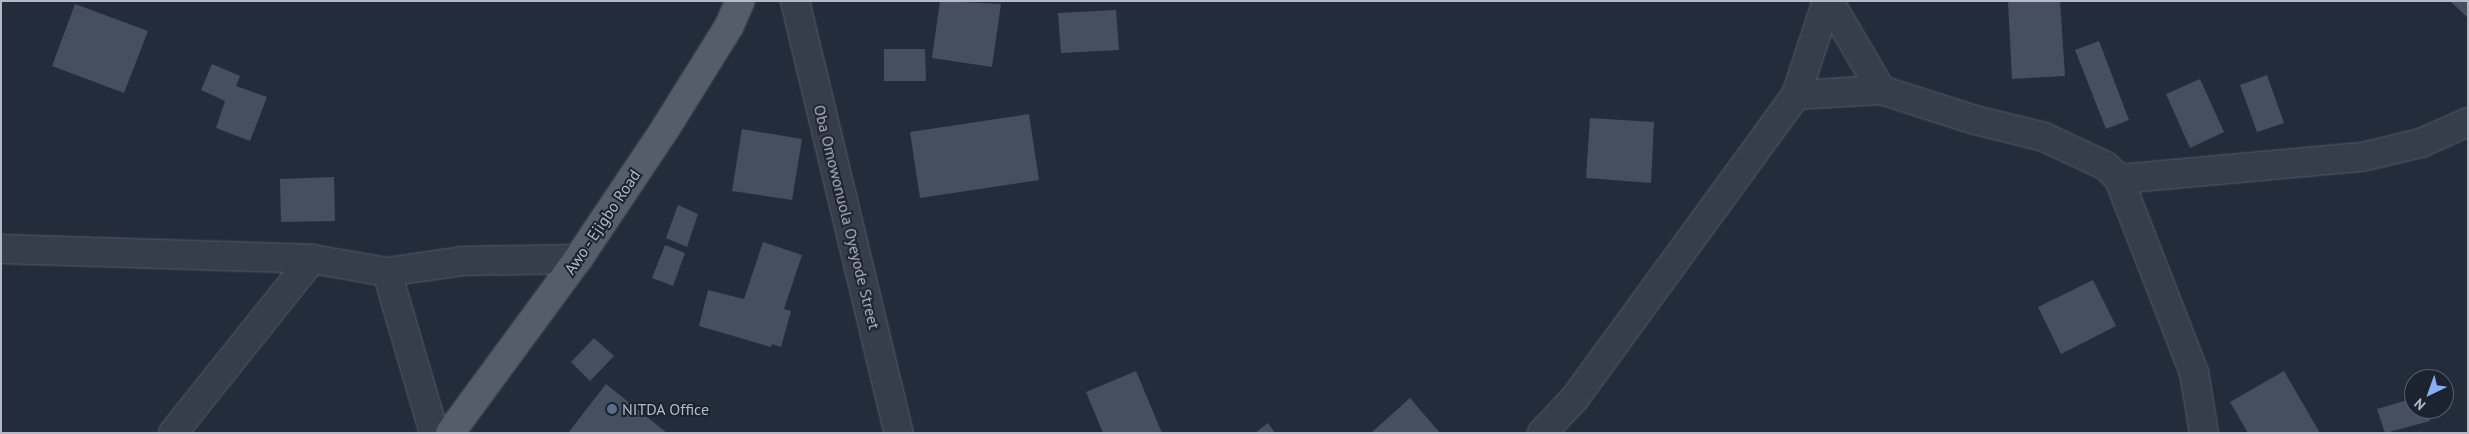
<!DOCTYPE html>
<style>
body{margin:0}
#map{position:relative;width:2469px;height:434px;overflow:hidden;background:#232c3b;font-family:"PT Sans",sans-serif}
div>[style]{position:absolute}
.building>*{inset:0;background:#454f60}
.roads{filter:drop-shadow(0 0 1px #555c69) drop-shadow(0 0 1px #555c69)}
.minor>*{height:28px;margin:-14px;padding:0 14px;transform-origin:14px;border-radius:14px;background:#373e4b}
.primary>*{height:28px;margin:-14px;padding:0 14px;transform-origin:14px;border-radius:14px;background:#555d6b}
.dots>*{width:14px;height:14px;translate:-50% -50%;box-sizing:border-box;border:2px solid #1c2330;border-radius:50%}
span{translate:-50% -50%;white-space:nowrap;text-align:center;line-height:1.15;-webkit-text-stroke:4px #1c2330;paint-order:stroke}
.street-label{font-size:16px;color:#b3b9c7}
.poi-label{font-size:16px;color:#b3b9c7}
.left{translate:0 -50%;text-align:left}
.frame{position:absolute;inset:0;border:2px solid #b3b9c7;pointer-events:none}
.north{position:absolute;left:2404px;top:369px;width:50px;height:50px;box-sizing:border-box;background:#1c2330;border:1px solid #585f6c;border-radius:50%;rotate:222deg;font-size:14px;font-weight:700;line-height:20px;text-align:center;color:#b3b9c7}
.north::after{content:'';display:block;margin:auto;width:18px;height:22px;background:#8aaef4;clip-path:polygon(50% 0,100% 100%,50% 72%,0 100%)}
</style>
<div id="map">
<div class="building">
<i style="clip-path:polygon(940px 1px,1001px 4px,992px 67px,932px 58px)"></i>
<i style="clip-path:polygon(2008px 1px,2060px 1px,2065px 76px,2012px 79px)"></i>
<i style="clip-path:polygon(2450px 1px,2468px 1px,2468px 18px)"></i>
<i style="clip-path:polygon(75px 4px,148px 31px,124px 93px,52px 66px)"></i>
<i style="clip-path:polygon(1116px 10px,1119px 50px,1061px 53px,1058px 13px)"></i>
<i style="clip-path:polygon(2099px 41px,2129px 120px,2106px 129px,2075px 50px)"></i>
<i style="clip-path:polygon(884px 49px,925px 49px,926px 81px,884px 81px)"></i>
<i style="clip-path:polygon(212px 64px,240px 76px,236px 86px,267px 97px,250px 141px,216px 128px,225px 101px,201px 90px)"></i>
<i style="clip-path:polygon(2267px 75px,2284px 123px,2257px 132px,2240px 85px)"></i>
<i style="clip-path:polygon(2200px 79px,2224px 132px,2190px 148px,2166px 94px)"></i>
<i style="clip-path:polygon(1029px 114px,1039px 180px,920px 198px,910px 132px)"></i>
<i style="clip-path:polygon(1590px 118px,1654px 122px,1651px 183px,1586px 178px)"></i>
<i style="clip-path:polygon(742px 129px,802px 139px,792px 200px,732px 191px)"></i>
<i style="clip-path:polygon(334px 177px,335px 221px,281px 222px,280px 179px)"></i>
<i style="clip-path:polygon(678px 205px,698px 214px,687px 247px,666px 238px)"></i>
<i style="clip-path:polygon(763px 242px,802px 255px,784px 309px,791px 311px,781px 347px,772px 344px,771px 347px,699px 326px,708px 290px,744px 299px)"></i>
<i style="clip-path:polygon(665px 245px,685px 253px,673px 286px,652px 278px)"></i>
<i style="clip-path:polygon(2093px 280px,2116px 326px,2061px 354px,2038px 307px)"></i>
<i style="clip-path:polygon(594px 338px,614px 356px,590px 381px,571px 362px)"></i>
<i style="clip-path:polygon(1136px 371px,1162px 433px,1103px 433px,1086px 392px)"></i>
<i style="clip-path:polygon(2284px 371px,2320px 433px,2248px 433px,2230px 402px)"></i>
<i style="clip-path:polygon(606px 384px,667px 433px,568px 433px)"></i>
<i style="clip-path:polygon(1410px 398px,1440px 433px,1371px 433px)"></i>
<i style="clip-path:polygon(2414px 398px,2414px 409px,2426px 409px,2430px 421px,2385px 433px,2377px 409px)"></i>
<i style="clip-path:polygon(1268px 423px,1275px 433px,1255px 433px)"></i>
</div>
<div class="roads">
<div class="minor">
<i style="left:795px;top:1px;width:444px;rotate:76.5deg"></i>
<i style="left:1829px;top:1px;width:103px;rotate:59.7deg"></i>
<i style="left:1796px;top:95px;width:85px;rotate:-3.4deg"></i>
<i style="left:1881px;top:90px;width:99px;rotate:17.7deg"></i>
<i style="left:1975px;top:120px;width:71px;rotate:13.8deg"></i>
<i style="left:2044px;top:137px;width:68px;rotate:25.1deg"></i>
<i style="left:2106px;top:166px;width:18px;rotate:45deg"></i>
<i style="left:2119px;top:179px;width:207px;rotate:68.8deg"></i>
<i style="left:2194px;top:372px;width:62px;rotate:80.7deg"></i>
<i style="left:2119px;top:179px;width:244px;rotate:-5.2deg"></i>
<i style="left:2362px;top:157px;width:61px;rotate:-13.3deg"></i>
<i style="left:2421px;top:143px;width:51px;rotate:-24.1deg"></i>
<i style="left:1px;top:249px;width:311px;rotate:1.8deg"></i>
<i style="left:312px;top:259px;width:76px;rotate:9.8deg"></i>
<i style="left:387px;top:272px;width:76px;rotate:-8.3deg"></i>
<i style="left:462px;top:261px;width:116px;rotate:-1deg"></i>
<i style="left:387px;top:272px;width:168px;rotate:73.7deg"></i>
<i style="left:173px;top:433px;width:223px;rotate:-51.4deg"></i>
<i style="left:1542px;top:433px;width:48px;rotate:-46.7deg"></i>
<i style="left:1575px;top:398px;width:375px;rotate:-53.9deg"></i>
<i style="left:1796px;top:95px;width:99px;rotate:-71.7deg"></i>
</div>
<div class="primary">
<i style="left:450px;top:433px;width:216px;rotate:-53.7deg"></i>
<i style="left:578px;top:259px;width:156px;rotate:-56.2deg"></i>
<i style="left:665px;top:129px;width:121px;rotate:-58.1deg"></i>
<i style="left:729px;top:26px;width:27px;rotate:-66deg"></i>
</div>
</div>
<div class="dots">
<i style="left:612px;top:409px;background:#5c6f8a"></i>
</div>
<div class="street-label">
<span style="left:847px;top:217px;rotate:76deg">Oba Omowonuola Oyeyode Street</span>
<span style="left:602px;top:222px;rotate:-56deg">Awo - Ejigbo Road</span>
</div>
<div class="poi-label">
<span class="left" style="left:622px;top:409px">NITDA Office</span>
</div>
<div class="frame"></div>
<div class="north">N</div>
</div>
